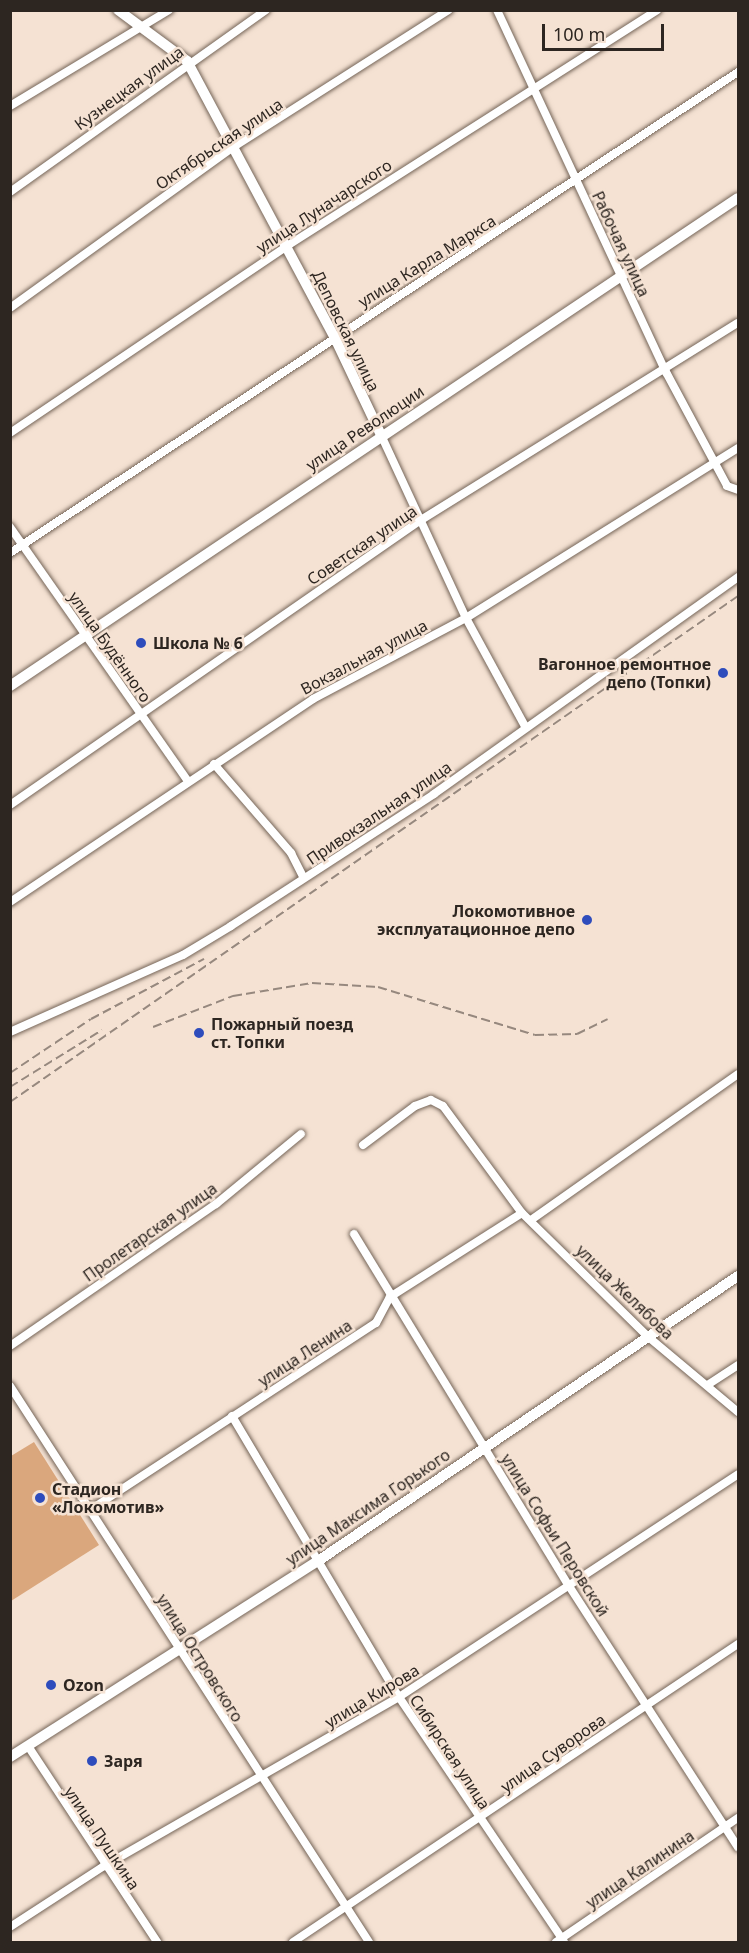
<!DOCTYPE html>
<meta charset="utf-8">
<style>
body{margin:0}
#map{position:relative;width:749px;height:1953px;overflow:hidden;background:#f5e2d3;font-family:"Noto Sans",sans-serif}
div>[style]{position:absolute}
.green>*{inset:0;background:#daa77d}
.roads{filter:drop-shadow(0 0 2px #756558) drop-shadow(0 0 2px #756558)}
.street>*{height:8px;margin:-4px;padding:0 4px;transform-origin:4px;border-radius:4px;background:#fff}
.secondary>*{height:10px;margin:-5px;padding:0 5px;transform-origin:5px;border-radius:5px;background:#fff}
.rail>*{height:2px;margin-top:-1px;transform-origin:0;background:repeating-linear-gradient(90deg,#96887e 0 9px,transparent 0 13.5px)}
.dots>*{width:16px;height:16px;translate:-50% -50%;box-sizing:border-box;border:3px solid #f5e2d3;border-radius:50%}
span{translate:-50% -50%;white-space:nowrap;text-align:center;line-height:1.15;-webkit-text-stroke:5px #f5e2d3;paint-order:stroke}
.street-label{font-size:16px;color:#2d2621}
.poi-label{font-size:16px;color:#2d2621;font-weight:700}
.left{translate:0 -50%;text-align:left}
.right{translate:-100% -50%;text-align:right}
.frame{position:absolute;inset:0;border:12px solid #2d2621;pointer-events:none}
.scale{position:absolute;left:542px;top:24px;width:122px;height:27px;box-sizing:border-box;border:3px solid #2d2621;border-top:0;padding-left:8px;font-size:18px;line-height:21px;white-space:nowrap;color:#2d2621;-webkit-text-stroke:4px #f5e2d3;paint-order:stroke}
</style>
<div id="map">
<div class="green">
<i style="clip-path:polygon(34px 1442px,99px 1545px,11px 1601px,11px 1456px)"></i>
</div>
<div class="roads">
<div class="street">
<i style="left:497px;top:10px;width:400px;rotate:65deg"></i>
<i style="left:666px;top:372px;width:129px;rotate:61.8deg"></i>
<i style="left:727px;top:486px;width:12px;rotate:20deg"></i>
<i style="left:10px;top:106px;width:186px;rotate:-31.1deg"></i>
<i style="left:10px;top:192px;width:314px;rotate:-35.4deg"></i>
<i style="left:10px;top:308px;width:274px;rotate:-35.8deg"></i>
<i style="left:232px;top:148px;width:257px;rotate:-32.5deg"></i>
<i style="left:10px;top:433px;width:334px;rotate:-34deg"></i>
<i style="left:287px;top:246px;width:439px;rotate:-32.5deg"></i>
<i style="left:381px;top:435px;width:202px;rotate:65.1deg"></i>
<i style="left:466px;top:618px;width:125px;rotate:61.4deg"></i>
<i style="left:10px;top:527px;width:310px;rotate:55deg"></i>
<i style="left:10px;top:553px;width:873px;rotate:-33.45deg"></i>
<i style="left:214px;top:764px;width:118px;rotate:49.1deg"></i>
<i style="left:291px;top:853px;width:28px;rotate:63deg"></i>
<i style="left:10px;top:805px;width:500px;rotate:-34.74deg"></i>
<i style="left:421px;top:520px;width:373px;rotate:-31.9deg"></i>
<i style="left:10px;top:902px;width:365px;rotate:-33.8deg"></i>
<i style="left:313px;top:699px;width:173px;rotate:-27.9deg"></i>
<i style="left:466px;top:618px;width:321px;rotate:-32deg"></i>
<i style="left:10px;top:1032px;width:189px;rotate:-24deg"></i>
<i style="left:183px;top:955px;width:56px;rotate:-31.1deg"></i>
<i style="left:231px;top:926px;width:242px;rotate:-33deg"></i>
<i style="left:434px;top:794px;width:374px;rotate:-35.5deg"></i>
<i style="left:363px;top:1145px;width:65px;rotate:-36.9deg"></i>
<i style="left:415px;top:1106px;width:17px;rotate:-21deg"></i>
<i style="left:431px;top:1100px;width:13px;rotate:27deg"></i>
<i style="left:443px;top:1106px;width:133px;rotate:53.6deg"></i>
<i style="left:522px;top:1213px;width:174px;rotate:44.5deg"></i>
<i style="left:646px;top:1335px;width:120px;rotate:39.9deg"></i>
<i style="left:531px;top:1220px;width:253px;rotate:-35.2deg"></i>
<i style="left:354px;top:1234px;width:412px;rotate:58.6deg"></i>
<i style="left:569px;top:1586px;width:311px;rotate:57.1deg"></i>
<i style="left:10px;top:1346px;width:250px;rotate:-34.6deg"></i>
<i style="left:216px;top:1204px;width:110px;rotate:-39.5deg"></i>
<i style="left:709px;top:1384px;width:35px;rotate:-33deg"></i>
<i style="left:10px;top:1386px;width:662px;rotate:57.15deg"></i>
<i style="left:232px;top:1416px;width:327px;rotate:59.3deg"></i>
<i style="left:399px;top:1697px;width:295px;rotate:56deg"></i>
<i style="left:93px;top:1508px;width:338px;rotate:-33.2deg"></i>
<i style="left:376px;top:1323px;width:30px;rotate:-62deg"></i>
<i style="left:390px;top:1297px;width:156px;rotate:-32.5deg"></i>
<i style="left:28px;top:1746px;width:235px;rotate:56.6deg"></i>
<i style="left:10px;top:1927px;width:112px;rotate:-33deg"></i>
<i style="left:104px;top:1866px;width:340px;rotate:-29.8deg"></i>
<i style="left:399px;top:1697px;width:406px;rotate:-33.3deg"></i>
<i style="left:293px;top:1942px;width:536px;rotate:-33.81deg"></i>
<i style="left:556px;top:1942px;width:220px;rotate:-34.3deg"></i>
</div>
<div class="secondary">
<i style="left:118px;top:10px;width:86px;rotate:36.5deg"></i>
<i style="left:187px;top:61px;width:312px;rotate:61.9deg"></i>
<i style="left:334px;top:336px;width:110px;rotate:64.6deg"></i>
<i style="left:10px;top:686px;width:876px;rotate:-33.84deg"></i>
<i style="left:10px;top:1757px;width:365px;rotate:-32.5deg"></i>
<i style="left:318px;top:1561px;width:508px;rotate:-34.16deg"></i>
</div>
</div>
<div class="rail">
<i style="left:153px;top:1027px;width:86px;rotate:-21.2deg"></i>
<i style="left:233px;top:996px;width:80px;rotate:-9.3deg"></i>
<i style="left:312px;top:983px;width:66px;rotate:3.5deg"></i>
<i style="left:378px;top:987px;width:164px;rotate:17deg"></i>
<i style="left:535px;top:1035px;width:42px;rotate:-1.4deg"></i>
<i style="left:577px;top:1034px;width:34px;rotate:-26deg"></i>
<i style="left:10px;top:1073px;width:97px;rotate:-33.7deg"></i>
<i style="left:91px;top:1019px;width:128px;rotate:-28deg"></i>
<i style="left:10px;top:1087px;width:108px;rotate:-31.8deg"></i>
<i style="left:10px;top:1102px;width:887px;rotate:-34.8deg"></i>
</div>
<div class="dots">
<i style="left:141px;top:643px;background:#2e4cbc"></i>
<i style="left:723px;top:673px;background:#2e4cbc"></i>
<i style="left:587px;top:920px;background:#2e4cbc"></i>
<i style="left:199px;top:1033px;background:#2e4cbc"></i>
<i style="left:40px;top:1498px;background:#2e4cbc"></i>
<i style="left:51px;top:1685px;background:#2e4cbc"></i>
<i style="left:92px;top:1761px;background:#2e4cbc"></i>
</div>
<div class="street-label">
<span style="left:129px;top:88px;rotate:-36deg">Кузнецкая улица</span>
<span style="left:219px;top:144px;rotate:-34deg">Октябрьская улица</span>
<span style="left:324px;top:206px;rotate:-33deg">улица Луначарского</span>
<span style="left:621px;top:244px;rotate:65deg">Рабочая улица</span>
<span style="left:427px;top:261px;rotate:-32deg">улица Карла Маркса</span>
<span style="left:346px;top:331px;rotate:64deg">Деповская улица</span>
<span style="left:365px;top:428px;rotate:-34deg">улица Революции</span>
<span style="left:362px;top:545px;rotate:-34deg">Советская улица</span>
<span style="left:110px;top:647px;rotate:55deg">улица Будённого</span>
<span style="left:364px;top:657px;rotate:-28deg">Вокзальная улица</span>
<span style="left:379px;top:813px;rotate:-34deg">Привокзальная улица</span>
<span style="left:150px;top:1232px;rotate:-35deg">Пролетарская улица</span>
<span style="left:625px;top:1292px;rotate:44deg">улица Желябова</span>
<span style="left:305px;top:1353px;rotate:-33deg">улица Ленина</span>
<span style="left:368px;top:1507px;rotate:-34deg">улица Максима Горького</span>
<span style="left:555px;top:1535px;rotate:58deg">улица Софьи Перовской</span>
<span style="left:200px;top:1658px;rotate:58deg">улица Островского</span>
<span style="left:372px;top:1696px;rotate:-31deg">улица Кирова</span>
<span style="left:450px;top:1752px;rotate:57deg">Сибирская улица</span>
<span style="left:553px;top:1753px;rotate:-35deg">улица Суворова</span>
<span style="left:102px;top:1838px;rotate:56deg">улица Пушкина</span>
<span style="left:640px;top:1869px;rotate:-34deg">улица Калинина</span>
</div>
<div class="poi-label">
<span class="left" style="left:153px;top:643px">Школа № 6</span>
<span class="right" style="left:711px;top:673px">Вагонное ремонтное<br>депо (Топки)</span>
<span class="right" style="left:575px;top:920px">Локомотивное<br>эксплуатационное депо</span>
<span class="left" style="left:211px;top:1033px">Пожарный поезд<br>ст. Топки</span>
<span class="left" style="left:52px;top:1498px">Стадион<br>«Локомотив»</span>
<span class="left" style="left:63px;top:1685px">Ozon</span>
<span class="left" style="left:104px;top:1761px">Заря</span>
</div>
<div class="frame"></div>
<div class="scale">100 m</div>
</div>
